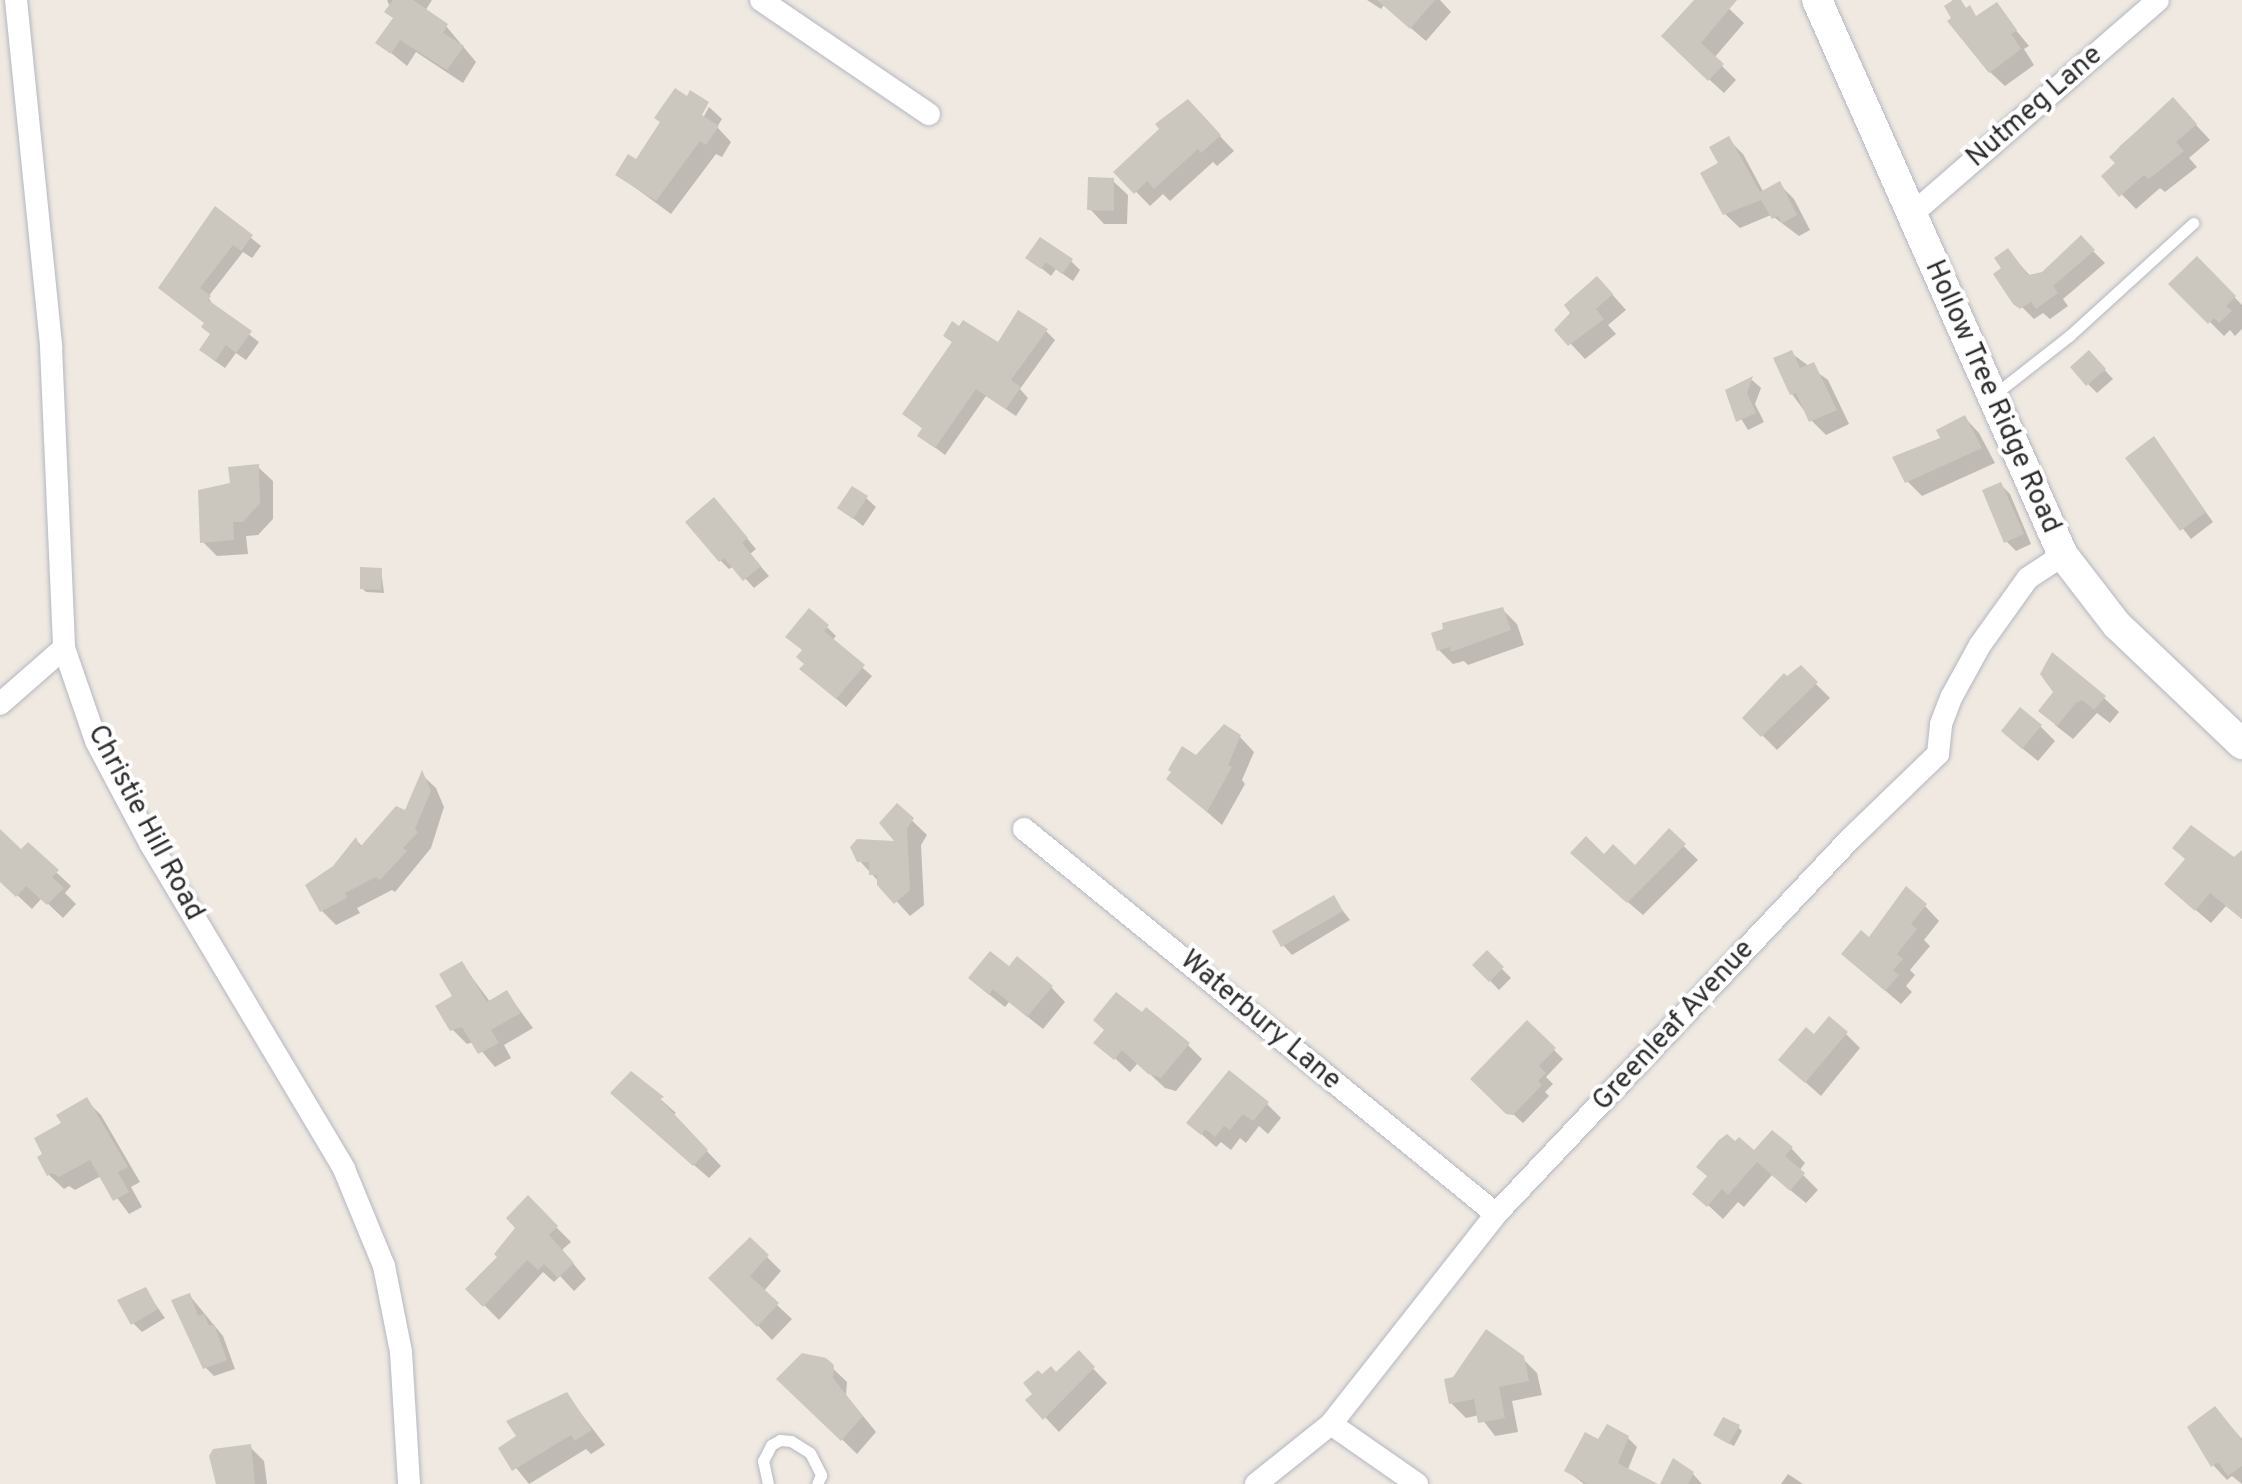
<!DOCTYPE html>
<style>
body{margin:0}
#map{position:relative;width:2242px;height:1484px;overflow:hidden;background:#efe9e1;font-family:Overpass,sans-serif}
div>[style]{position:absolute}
.shadow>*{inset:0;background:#0003}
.building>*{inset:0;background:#cbc7bf}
.roads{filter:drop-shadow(0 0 2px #b4b7c1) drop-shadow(0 0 2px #b4b7c1)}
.service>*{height:11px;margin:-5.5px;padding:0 5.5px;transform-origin:5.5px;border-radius:5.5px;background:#fff}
.minor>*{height:22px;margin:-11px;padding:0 11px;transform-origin:11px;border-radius:11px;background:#fff}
.tertiary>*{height:30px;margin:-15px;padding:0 15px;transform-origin:15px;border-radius:15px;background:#fff}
span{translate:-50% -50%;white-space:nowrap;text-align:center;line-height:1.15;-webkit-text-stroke:8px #fff;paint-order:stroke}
.street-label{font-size:28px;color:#2e2e2e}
</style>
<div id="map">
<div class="shadow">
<i style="clip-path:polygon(387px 0,432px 0,425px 11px,446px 26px,476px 62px,463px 83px,416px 52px,407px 66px,379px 43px,395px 19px)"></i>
<i style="clip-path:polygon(1367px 0,1440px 0,1451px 12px,1426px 41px,1384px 5px,1381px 9px)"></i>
<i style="clip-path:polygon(1697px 0,1720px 0,1744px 23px,1714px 58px,1736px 80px,1724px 93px,1678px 51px)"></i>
<i style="clip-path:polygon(1958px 0,1976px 18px,1996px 6px,2029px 46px,2024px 49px,2034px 65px,2005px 86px,1990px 72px)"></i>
<i style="clip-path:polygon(2173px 100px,2210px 140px,2189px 158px,2197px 167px,2165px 192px,2160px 188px,2136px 209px,2104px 176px,2118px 164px,2112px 157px,2120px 146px)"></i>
<i style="clip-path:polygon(705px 104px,698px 127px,709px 107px,722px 119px,717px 127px,731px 142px,722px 157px,716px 154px,671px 214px,618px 175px,637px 162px,662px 123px)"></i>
<i style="clip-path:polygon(1202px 117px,1234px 151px,1217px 166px,1213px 162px,1170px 201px,1163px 194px,1150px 206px,1117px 172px)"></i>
<i style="clip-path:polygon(1728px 139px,1743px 154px,1764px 193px,1779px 184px,1794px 199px,1810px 230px,1799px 236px,1771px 215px,1740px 228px,1725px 214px)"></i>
<i style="clip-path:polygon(1113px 181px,1128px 195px,1127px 224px,1104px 224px,1090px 209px)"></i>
<i style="clip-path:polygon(216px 209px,261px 246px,252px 258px,243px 252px,208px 297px,216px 309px,259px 342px,246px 360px,236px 353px,225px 368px,212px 359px,213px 335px,206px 324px,170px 297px)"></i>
<i style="clip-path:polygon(2081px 239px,2105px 263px,2063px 299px,2068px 306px,2050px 319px,2043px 313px,2034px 319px,2022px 307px,2005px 269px,2008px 251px,2032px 278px,2043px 274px)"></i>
<i style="clip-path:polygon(1029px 258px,1071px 261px,1080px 270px,1073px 281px,1056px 269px,1051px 276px)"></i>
<i style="clip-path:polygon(2197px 259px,2242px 305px,2242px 329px,2235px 336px,2230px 330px,2224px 336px,2172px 284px)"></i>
<i style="clip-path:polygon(1611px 293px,1626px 310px,1608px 325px,1616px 334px,1585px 359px,1558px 330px)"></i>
<i style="clip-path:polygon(1046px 331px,1055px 340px,1020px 389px,1028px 398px,1016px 416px,986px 396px,945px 455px,920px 436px,924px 430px,905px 414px,954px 344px,946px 336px,998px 345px)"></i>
<i style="clip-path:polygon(1791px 353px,1828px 380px,1849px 424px,1826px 435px,1811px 420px,1792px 394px)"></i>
<i style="clip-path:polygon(2098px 363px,2113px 379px,2097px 393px,2088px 384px)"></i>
<i style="clip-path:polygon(1752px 380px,1761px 388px,1755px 404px,1764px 422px,1748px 430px,1727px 396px)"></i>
<i style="clip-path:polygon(1965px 418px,1979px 433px,1995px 463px,1922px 496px,1907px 481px)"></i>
<i style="clip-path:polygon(2153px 439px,2213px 522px,2191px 539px,2128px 458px)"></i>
<i style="clip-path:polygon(258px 467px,273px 481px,273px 519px,258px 535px,246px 536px,248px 554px,217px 556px,203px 542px,232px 485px)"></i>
<i style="clip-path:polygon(2001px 485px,2010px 494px,2031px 544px,2016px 551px,2006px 541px)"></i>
<i style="clip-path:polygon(866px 498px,876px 507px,863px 526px,840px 508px)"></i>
<i style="clip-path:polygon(723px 510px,756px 549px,750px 554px,769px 576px,754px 588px,734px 566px,729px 569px,720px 560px)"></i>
<i style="clip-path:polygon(381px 570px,384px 593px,366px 592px,362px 588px)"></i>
<i style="clip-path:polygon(1503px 610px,1517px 624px,1524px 645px,1468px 665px,1464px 661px,1453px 664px,1439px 650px)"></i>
<i style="clip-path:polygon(827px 627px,836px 636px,832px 641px,872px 676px,846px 707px,812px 678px,806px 664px,804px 651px)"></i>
<i style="clip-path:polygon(1801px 669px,1830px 698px,1777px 750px,1745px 718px)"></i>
<i style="clip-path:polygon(2056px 692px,2104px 698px,2119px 712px,2110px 723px,2097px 713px,2073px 739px,2055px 725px)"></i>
<i style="clip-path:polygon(2040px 726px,2055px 741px,2038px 761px,2018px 745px)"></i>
<i style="clip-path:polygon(1240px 737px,1254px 752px,1242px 780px,1245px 784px,1222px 825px,1169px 779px,1197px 758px)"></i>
<i style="clip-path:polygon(422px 775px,436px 788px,444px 807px,431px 848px,395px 892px,392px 890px,357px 908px,360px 913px,336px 925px,322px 911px,335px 868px,356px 840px,363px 847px,406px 813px)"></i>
<i style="clip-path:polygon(897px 806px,927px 835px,921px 845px,924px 905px,910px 916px,859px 860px,900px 844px)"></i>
<i style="clip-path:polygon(1669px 832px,1698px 860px,1643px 915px,1587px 867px,1604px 857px,1635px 868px)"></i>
<i style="clip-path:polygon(28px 846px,71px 886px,65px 893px,76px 904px,63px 918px,42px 898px,32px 909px,0 879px,0 868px)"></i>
<i style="clip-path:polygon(2242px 867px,2242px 919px,2226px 906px,2211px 923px,2182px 898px)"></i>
<i style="clip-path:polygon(1333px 898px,1350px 920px,1292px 955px,1283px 945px)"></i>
<i style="clip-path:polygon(1925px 906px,1939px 921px,1924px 940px,1930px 946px,1910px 970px,1915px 975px,1906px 986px,1912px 992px,1901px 1004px,1859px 968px,1870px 941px)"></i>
<i style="clip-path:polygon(1487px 954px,1511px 978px,1499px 990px,1475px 965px)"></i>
<i style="clip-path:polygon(462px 964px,491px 1003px,507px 993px,533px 1028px,504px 1045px,511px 1058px,495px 1067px,474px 1042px,467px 1044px,452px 1029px)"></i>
<i style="clip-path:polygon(1009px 970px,1051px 987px,1065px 1002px,1043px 1029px,1009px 1002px,1005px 1007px,986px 992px)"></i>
<i style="clip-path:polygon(1527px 1023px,1563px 1059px,1546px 1077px,1553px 1084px,1545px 1092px,1549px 1096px,1523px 1123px,1474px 1079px)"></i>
<i style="clip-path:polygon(1846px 1034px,1860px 1048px,1821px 1096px,1796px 1074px,1814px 1037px)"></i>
<i style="clip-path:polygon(1097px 1042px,1188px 1045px,1202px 1059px,1176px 1091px,1165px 1088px,1138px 1063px,1130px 1072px)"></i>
<i style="clip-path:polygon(632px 1074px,676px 1113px,673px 1115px,721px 1166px,709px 1178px,627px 1107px)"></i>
<i style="clip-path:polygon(87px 1101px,101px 1115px,140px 1182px,131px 1187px,142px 1207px,129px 1214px,101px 1176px,75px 1190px,69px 1186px,64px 1189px,49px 1175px,64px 1124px)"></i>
<i style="clip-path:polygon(1267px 1104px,1281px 1118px,1268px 1134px,1259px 1126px,1246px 1143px,1240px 1138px,1231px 1150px,1221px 1142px,1216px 1147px,1189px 1123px)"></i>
<i style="clip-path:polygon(1791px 1148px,1805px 1163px,1799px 1171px,1818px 1190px,1806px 1203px,1772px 1175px,1744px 1207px,1738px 1202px,1723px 1219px,1696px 1194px,1755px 1153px)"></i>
<i style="clip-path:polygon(528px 1199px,571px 1242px,562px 1250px,586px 1279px,574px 1291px,560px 1276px,554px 1282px,543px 1272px,499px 1320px,468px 1289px,501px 1257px,519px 1228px)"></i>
<i style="clip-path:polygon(750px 1240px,781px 1271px,763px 1292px,792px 1319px,772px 1340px,712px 1278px)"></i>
<i style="clip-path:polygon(146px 1291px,165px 1318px,142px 1332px,133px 1323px)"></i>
<i style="clip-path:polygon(190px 1296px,223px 1336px,235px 1369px,214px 1376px,205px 1367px)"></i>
<i style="clip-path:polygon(1079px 1354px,1107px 1383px,1059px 1432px,1029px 1400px,1042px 1378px,1056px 1375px)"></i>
<i style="clip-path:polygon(1522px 1358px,1537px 1373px,1542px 1395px,1512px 1401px,1518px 1432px,1495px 1436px,1479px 1415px,1466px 1418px,1451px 1403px)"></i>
<i style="clip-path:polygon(825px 1361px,847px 1382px,846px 1395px,876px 1432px,857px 1454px,780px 1379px)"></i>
<i style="clip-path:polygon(567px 1395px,605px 1445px,591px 1454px,586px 1449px,529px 1484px,501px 1449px)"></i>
<i style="clip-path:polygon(2215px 1409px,2242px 1439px,2242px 1484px,2232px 1476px,2227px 1480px,2213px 1465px)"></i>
<i style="clip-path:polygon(1738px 1427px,1742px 1431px,1734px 1446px,1720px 1439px)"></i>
<i style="clip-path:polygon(1628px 1438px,1637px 1447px,1628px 1469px,1652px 1484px,1584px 1484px,1567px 1471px,1599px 1443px)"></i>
<i style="clip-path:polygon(250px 1447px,264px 1461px,267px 1484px,219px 1484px)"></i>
<i style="clip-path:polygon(1693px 1474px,1702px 1484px,1663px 1484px)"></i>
<i style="clip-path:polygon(1788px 1474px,1803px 1484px,1781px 1484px)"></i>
</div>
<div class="building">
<i style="clip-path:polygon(393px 0,413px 0,448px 24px,443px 33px,464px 46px,447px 70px,400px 40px,391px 54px,375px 43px,393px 18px,384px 12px)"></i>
<i style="clip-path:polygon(1377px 0,1435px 0,1410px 29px)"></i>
<i style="clip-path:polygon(1694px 0,1737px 0,1701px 43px,1724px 64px,1708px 81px,1661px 36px)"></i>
<i style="clip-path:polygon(1953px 0,1961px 0,1966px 8px,1970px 5px,1976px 16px,1997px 2px,2017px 30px,2011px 34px,2021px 49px,1989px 73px,1947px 21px,1951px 18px,1944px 6px)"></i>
<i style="clip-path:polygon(675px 88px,687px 96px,690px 90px,709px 102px,702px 115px,719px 126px,706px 145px,700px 141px,656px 201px,615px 175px,628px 154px,636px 159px,660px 122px,654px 118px)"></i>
<i style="clip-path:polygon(2173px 97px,2197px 124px,2176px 142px,2184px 151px,2149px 179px,2144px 175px,2119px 197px,2101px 176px,2115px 163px,2109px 157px)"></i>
<i style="clip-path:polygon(1188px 99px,1221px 135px,1201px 153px,1198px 149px,1154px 189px,1147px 181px,1134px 194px,1113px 172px,1159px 129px,1155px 124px)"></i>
<i style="clip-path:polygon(1729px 136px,1760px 192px,1780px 181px,1797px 215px,1782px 223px,1778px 216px,1772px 219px,1761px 200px,1723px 215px,1700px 173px,1718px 163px,1709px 147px)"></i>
<i style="clip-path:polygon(1088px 177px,1114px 178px,1114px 211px,1087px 210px)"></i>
<i style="clip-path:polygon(215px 206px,253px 235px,241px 251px,233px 245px,200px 288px,211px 296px,208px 300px,252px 331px,236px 353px,226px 345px,215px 361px,199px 350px,210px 334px,201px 327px,204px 323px,158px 288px)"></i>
<i style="clip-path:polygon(2081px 235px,2095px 250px,2053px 286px,2058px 293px,2036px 309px,2031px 302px,2020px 309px,2013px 304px,1993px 274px,2001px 268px,1994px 258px,2008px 248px,2028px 275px,2042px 272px)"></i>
<i style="clip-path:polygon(1040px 237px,1073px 259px,1062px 274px,1046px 262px,1041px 269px,1025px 258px)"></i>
<i style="clip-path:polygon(2197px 256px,2236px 296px,2226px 306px,2232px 311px,2219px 323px,2214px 318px,2208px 324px,2168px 284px)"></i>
<i style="clip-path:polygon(1597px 276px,1613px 294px,1596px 309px,1604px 319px,1568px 346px,1554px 330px,1570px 313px,1564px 305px)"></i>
<i style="clip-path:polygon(1018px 310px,1048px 329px,1011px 380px,1021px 387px,1006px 409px,976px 389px,935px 448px,917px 436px,922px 428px,902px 414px,952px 342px,943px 336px,952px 321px,959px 326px,963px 320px,998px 342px)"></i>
<i style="clip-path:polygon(1792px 350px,1800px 368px,1814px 362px,1837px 410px,1809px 422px,1796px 393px,1790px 395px,1773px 358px)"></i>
<i style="clip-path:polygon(2089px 350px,2106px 369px,2086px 386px,2070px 367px)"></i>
<i style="clip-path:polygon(1753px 376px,1747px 393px,1756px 413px,1736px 422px,1725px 390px)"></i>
<i style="clip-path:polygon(1965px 415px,1982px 448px,1905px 483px,1892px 457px,1940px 438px,1936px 430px)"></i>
<i style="clip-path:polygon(2154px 436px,2206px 512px,2180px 531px,2125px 458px)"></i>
<i style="clip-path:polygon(259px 464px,260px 503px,243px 522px,233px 522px,234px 540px,200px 543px,198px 490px,230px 483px,228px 467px)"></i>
<i style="clip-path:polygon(2001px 482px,2024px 534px,2004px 543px,1982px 490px)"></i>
<i style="clip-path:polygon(852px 486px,868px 496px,853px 519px,837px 508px)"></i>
<i style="clip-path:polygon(714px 497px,748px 538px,742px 543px,761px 566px,743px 581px,724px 558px,719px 562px,685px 522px)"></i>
<i style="clip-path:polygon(360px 567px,382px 568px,381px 590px,360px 589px)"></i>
<i style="clip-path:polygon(1503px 607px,1511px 630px,1451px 652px,1450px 647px,1437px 651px,1431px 633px,1443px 629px,1442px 623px)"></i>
<i style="clip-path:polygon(809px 608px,829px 625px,824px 631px,865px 665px,836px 699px,799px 669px,804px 664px,796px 657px,802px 650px,785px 637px)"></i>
<i style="clip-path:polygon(2052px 652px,2106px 696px,2094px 710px,2082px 700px,2076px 703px,2057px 726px,2038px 711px,2053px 692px,2040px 674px)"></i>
<i style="clip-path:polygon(1801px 665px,1818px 682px,1761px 737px,1742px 718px,1784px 673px,1787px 676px)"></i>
<i style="clip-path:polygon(2020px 707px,2042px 725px,2022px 749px,2001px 731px)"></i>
<i style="clip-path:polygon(1224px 724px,1241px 735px,1228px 765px,1232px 767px,1207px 812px,1166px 779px,1171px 772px,1168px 770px,1182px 746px,1196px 755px)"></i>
<i style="clip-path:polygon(422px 770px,431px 791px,415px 829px,418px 832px,403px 848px,407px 851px,380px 880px,376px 877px,345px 893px,347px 898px,320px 912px,305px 885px,333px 866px,356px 837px,360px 847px,396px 806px,405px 810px)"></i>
<i style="clip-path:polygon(897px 803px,914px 818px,907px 829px,910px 890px,894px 904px,877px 885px,877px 875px,869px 875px,869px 862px,857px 862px,850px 847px,857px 839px,894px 841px,879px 823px)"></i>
<i style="clip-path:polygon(2191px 825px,2234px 857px,2242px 850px,2242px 919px,2210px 893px,2195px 911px,2164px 884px,2185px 859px,2172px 848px)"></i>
<i style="clip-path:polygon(1669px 828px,1686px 844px,1627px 903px,1570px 853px,1586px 836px,1604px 854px,1613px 844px,1635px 865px)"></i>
<i style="clip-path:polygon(0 829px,21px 849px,28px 842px,59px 870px,52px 877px,64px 888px,47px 905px,26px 886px,16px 897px,0 882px)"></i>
<i style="clip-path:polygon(1906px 886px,1927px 904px,1911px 924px,1917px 929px,1897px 954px,1903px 959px,1893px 970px,1899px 975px,1885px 991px,1841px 954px,1861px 930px,1869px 937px)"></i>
<i style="clip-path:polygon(1334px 895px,1343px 911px,1281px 947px,1272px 931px)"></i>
<i style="clip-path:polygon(1487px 950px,1504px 967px,1489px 982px,1472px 965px)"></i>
<i style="clip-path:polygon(990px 951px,1009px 966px,1017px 956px,1053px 986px,1027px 1017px,993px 989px,989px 995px,968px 978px)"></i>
<i style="clip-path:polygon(462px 961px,487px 1002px,507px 990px,521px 1013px,491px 1030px,499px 1043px,478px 1054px,462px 1027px,450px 1031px,435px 1006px,452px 996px,439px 974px)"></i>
<i style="clip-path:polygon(1116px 992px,1142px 1012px,1146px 1007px,1190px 1043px,1161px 1078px,1148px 1074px,1122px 1050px,1114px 1060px,1093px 1043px,1104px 1030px,1093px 1020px)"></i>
<i style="clip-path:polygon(1829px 1016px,1848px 1032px,1805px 1083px,1778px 1060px,1806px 1027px,1814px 1034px)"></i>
<i style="clip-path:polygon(1527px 1020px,1556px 1048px,1539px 1066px,1546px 1073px,1538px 1081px,1542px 1085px,1513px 1115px,1506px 1114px,1470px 1079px)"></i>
<i style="clip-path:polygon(1229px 1070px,1269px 1102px,1253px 1121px,1243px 1114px,1230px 1130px,1224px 1126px,1215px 1137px,1205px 1129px,1201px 1135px,1186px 1123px)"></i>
<i style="clip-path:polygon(631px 1071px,664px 1097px,660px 1099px,708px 1150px,693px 1166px,610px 1093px)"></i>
<i style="clip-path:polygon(87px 1097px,128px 1167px,118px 1172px,129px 1192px,113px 1201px,90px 1160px,59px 1177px,52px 1173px,47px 1176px,37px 1157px,42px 1154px,34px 1138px,61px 1123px,56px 1115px)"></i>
<i style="clip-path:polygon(1772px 1130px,1793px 1147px,1785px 1156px,1805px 1173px,1790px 1191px,1757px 1162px,1728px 1195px,1722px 1189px,1707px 1207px,1692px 1194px,1707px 1176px,1696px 1167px,1719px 1140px,1727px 1134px,1735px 1141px,1739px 1137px,1754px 1150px)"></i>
<i style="clip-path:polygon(528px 1195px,558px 1226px,549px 1235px,574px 1263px,558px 1278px,544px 1264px,538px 1270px,527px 1260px,483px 1307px,465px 1289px,497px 1257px,494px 1254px,515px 1228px,506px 1218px)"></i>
<i style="clip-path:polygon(750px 1237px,769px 1255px,750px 1276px,779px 1303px,757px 1327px,708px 1278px)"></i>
<i style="clip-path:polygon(146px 1287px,158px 1309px,131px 1325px,117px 1300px)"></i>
<i style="clip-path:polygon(190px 1293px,198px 1316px,204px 1314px,209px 1326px,214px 1324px,227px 1360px,203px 1369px,171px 1300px)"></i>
<i style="clip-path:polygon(1486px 1329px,1524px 1356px,1529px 1381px,1499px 1387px,1505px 1418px,1478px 1423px,1474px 1399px,1449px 1404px,1444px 1379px,1453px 1377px)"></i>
<i style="clip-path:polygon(1079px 1350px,1095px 1367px,1043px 1420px,1025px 1400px,1032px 1394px,1023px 1383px,1038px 1370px,1042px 1374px,1051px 1366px,1056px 1372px)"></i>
<i style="clip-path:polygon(802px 1353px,826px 1358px,834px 1365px,833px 1378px,863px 1416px,841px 1441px,776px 1379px)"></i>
<i style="clip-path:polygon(567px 1392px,592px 1430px,575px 1441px,571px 1435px,512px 1471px,498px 1448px,516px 1436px,506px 1421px)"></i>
<i style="clip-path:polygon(2215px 1406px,2242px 1440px,2242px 1466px,2228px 1476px,2218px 1462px,2211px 1467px,2187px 1427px)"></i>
<i style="clip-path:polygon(1723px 1417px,1740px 1425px,1729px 1444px,1713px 1435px)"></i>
<i style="clip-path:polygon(1607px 1424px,1629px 1436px,1618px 1463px,1658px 1484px,1588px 1484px,1564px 1471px,1585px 1432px,1598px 1439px)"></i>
<i style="clip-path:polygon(251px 1444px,255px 1484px,216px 1484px,209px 1456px,213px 1449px)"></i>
<i style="clip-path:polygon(1673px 1458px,1694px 1472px,1688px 1484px,1660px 1484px)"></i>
</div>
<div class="roads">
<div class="service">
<i style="left:1995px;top:394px;width:94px;rotate:-38.1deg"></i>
<i style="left:2069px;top:336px;width:168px;rotate:-42.3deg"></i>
<i style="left:768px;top:1484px;width:24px;rotate:-102deg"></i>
<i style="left:763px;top:1461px;width:18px;rotate:-63deg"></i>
<i style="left:771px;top:1445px;width:10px;rotate:-29deg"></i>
<i style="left:780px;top:1440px;width:11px;rotate:5deg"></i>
<i style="left:791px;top:1441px;width:22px;rotate:32deg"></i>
<i style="left:810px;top:1453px;width:25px;rotate:63deg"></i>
<i style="left:821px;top:1475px;width:10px;rotate:114deg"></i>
</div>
<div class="minor">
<i style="left:16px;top:0;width:349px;rotate:84.2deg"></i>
<i style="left:51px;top:347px;width:301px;rotate:87.5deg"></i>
<i style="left:64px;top:648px;width:98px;rotate:71deg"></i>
<i style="left:96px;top:741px;width:115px;rotate:62.1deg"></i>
<i style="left:150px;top:843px;width:379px;rotate:59.2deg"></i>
<i style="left:344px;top:1169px;width:105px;rotate:67.6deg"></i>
<i style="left:384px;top:1266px;width:88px;rotate:78.8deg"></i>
<i style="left:401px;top:1352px;width:132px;rotate:86.5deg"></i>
<i style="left:761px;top:0;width:203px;rotate:34.2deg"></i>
<i style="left:1911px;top:215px;width:327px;rotate:-41deg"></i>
<i style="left:0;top:704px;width:85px;rotate:-41.2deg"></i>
<i style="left:1024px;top:829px;width:609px;rotate:39.2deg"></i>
<i style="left:1331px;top:1424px;width:105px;rotate:34.9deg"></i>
<i style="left:1256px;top:1484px;width:96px;rotate:-38.7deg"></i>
<i style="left:1331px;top:1424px;width:267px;rotate:-51.8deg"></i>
<i style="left:1496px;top:1214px;width:517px;rotate:-46.65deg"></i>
<i style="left:1851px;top:838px;width:121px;rotate:-44deg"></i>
<i style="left:1938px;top:754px;width:30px;rotate:-84deg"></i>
<i style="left:1941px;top:724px;width:30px;rotate:-69deg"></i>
<i style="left:1952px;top:696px;width:58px;rotate:-61.2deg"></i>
<i style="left:1980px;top:645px;width:82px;rotate:-54.4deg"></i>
<i style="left:2028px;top:578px;width:42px;rotate:-33.3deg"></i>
</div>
<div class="tertiary">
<i style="left:1817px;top:0;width:607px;rotate:66.1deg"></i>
<i style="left:2063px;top:555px;width:88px;rotate:52.4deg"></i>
<i style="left:2117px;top:625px;width:173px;rotate:43.6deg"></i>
</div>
</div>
<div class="street-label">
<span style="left:2035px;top:107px;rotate:-41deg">Nutmeg Lane</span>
<span style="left:1992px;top:397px;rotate:66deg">Hollow Tree Ridge Road</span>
<span style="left:145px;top:823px;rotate:62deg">Christie Hill Road</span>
<span style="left:1260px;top:1021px;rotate:40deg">Waterbury Lane</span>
<span style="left:1674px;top:1026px;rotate:-47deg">Greenleaf Avenue</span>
</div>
</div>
